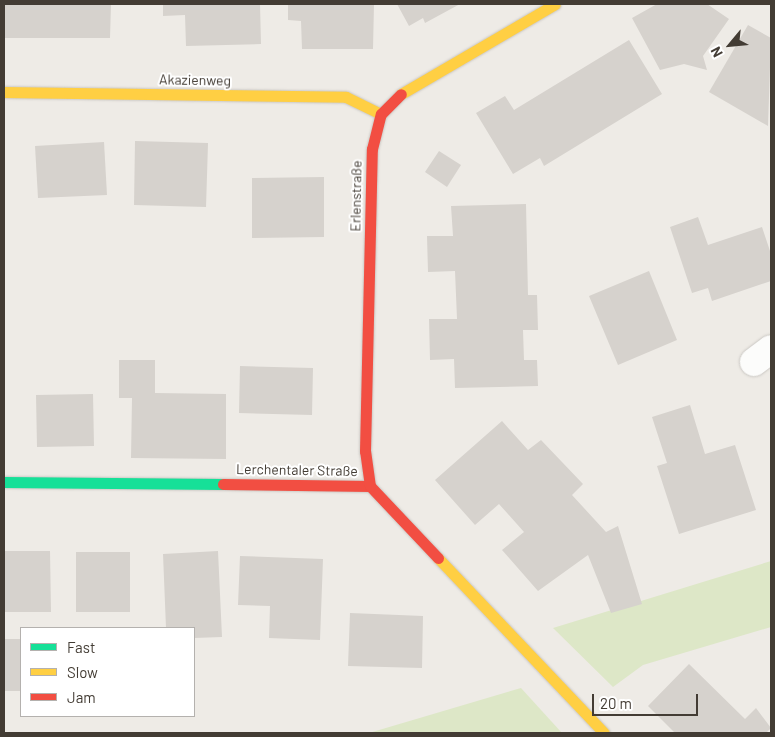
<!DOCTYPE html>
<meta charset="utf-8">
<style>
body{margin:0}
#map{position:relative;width:775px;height:737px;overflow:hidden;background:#eeebe6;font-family:Barlow,sans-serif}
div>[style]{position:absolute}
.green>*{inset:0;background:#dde7c7}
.building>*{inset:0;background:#d6d2cd}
.roads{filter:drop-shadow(0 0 1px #cac7c3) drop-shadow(0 0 1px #cac7c3)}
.street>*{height:28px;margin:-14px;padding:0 14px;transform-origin:14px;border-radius:14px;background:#fcfcfb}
.fast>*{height:11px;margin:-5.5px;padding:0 5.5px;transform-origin:5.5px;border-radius:5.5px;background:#16e098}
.slow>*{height:11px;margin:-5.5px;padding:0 5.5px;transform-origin:5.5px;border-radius:5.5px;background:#ffcf43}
.jam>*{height:11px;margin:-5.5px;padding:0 5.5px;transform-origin:5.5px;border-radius:5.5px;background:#f24e42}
span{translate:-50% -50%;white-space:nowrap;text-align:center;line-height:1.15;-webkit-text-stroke:4px #fff;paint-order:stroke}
.street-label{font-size:14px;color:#433c34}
.frame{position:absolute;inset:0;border:5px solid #433c34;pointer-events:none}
.legend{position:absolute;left:20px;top:627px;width:175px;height:90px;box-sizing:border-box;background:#fff;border:1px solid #b4b1ae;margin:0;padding:6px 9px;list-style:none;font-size:15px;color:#433c34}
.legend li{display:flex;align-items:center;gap:10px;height:25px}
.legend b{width:25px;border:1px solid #b4b1ae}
.north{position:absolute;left:705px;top:20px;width:50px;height:50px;-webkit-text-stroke:4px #fff;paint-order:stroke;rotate:242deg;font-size:14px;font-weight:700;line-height:20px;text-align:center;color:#433c34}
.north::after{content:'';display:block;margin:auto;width:18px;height:22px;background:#433c34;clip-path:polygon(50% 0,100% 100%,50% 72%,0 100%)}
.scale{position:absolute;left:592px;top:694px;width:106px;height:22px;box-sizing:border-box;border:2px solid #433c34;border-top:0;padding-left:6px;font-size:15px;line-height:18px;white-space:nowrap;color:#433c34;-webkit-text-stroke:4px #fff;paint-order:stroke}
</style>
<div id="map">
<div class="green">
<i style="clip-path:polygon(771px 561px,771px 627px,643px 665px,613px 687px,553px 628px)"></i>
<i style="clip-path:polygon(521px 688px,562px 733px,369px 733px)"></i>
</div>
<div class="building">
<i style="clip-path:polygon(4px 4px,111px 4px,110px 38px,4px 38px)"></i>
<i style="clip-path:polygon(163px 4px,260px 4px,261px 44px,186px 46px,185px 15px,163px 16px)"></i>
<i style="clip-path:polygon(288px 4px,374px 4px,373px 49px,302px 49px,301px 21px,288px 20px)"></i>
<i style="clip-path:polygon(397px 4px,460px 4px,425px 23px,423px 18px,409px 26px)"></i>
<i style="clip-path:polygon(657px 4px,707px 4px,729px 19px,703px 56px,707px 70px,684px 64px,660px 70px,632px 18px)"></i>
<i style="clip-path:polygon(748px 25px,771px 38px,768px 126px,709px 92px)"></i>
<i style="clip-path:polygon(629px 40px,662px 94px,544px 166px,540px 158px,513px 174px,476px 113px,505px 96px,514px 110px)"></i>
<i style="clip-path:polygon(135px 141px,208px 143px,206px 207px,134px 205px)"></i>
<i style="clip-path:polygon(104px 142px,107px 195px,38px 198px,35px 146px)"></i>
<i style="clip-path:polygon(439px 151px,461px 165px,447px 187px,425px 172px)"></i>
<i style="clip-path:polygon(324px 177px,324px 237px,252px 238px,252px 178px)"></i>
<i style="clip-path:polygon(526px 204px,528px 295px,537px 295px,538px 330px,523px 330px,524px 360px,537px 360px,538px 386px,455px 388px,454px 359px,430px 360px,429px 319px,457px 319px,455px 271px,428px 272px,427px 236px,453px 236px,451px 206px)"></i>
<i style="clip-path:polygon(698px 217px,708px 245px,762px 227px,771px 254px,771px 281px,712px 301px,708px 288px,692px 293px,670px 227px)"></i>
<i style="clip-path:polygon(649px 271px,677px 340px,618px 365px,589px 296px)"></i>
<i style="clip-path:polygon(119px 360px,155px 360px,155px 393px,226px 394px,226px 459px,131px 458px,132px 398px,119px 398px)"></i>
<i style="clip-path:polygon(240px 366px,313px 368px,312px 415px,239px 413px)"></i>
<i style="clip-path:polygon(93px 394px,94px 446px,37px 447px,36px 395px)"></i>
<i style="clip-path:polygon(690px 405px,705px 454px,735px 445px,756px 510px,679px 534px,657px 466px,667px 463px,652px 417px)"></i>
<i style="clip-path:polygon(502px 421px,528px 450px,541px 440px,583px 484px,572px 495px,606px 532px,618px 526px,642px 604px,611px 613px,588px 555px,538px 591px,502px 550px,524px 532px,499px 504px,475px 525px,435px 480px)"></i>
<i style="clip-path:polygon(4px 551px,50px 551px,51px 612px,4px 612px)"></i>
<i style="clip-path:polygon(218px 551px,222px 637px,194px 638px,194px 628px,166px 628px,163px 554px)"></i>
<i style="clip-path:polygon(76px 552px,130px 552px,130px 612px,76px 612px)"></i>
<i style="clip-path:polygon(240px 556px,323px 559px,320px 640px,269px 638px,270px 606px,238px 605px)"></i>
<i style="clip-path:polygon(350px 613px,423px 616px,422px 668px,348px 666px)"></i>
<i style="clip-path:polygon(4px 639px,21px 639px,21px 691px,4px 691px)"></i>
<i style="clip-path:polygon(689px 664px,745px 719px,756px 708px,771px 728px,766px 733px,675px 733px,648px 706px)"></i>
</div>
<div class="roads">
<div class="street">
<i style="left:754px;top:362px;width:21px;rotate:-37deg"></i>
</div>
<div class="fast">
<i style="left:4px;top:482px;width:219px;rotate:0.5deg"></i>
</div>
<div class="slow">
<i style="left:4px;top:92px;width:342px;rotate:0.8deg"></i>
<i style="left:346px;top:97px;width:39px;rotate:26deg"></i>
<i style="left:401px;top:94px;width:178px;rotate:-30.3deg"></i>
<i style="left:438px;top:558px;width:241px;rotate:46.5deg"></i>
</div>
<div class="jam">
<i style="left:223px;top:484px;width:147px;rotate:0.8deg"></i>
<i style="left:370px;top:486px;width:99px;rotate:46.6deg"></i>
<i style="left:370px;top:486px;width:35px;rotate:-98deg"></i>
<i style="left:365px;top:451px;width:302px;rotate:-88.7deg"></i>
<i style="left:372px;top:149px;width:36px;rotate:-76deg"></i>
<i style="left:381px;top:114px;width:28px;rotate:-45deg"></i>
</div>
</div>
<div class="street-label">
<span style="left:195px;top:80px;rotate:1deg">Akazienweg</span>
<span style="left:356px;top:196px;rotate:-89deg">Erlenstraße</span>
<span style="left:297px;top:470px;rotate:1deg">Lerchentaler Straße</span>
</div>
<div class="frame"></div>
<ul class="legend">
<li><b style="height:6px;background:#16e098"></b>Fast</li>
<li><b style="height:6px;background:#ffcf43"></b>Slow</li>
<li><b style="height:6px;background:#f24e42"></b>Jam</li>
</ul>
<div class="north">N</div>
<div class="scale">20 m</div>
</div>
